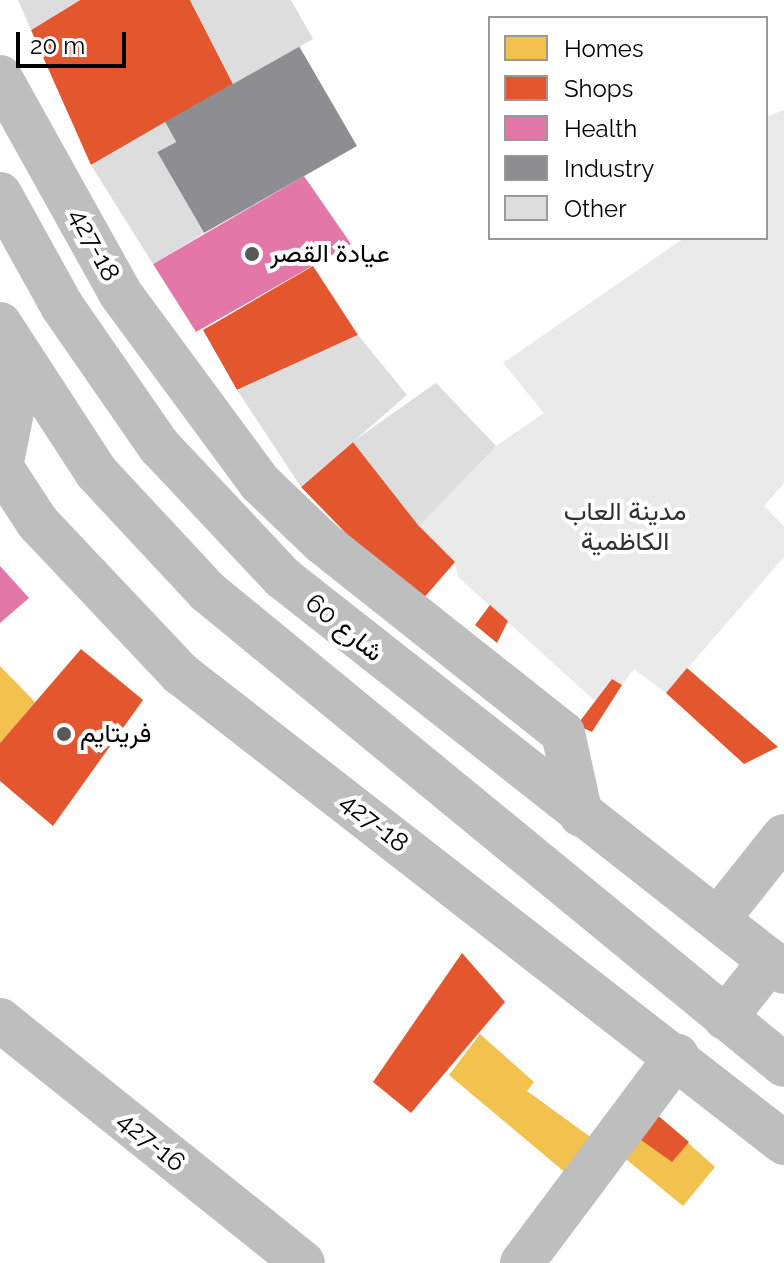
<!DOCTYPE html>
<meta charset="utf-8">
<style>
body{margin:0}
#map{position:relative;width:784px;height:1263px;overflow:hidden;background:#fff;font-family:Raleway,Vazirmatn,sans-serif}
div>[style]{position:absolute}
.green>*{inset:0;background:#eaeaea}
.homes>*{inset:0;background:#f2c14e}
.shops>*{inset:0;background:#e4572e}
.health>*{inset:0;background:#e377a8}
.industry>*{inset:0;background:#8d8d92}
.building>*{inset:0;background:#ddd}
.minor>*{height:44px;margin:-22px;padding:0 22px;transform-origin:22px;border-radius:22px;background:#bebebe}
.dots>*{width:22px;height:22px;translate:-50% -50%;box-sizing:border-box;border:4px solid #fff;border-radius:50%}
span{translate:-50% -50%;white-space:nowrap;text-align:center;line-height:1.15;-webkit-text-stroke:8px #fff;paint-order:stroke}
.street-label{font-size:26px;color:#000}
.poi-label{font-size:26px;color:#000}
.left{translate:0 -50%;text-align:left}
.park-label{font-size:26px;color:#303030}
.legend{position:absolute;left:488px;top:16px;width:280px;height:224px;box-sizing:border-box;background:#fff;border:2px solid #999;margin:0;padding:10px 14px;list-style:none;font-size:24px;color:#000}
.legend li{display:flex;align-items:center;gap:16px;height:40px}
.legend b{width:40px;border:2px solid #999}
.scale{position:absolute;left:16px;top:32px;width:110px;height:36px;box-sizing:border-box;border:4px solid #000;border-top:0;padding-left:10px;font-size:24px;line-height:28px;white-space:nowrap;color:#000;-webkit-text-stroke:6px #fff;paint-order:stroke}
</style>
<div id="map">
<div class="green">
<i style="clip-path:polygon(784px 110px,784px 483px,764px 506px,784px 526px,784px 557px,666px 693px,634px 669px,622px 685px,612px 679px,595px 701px,458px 577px,455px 562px,419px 526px,353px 442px,436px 383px,496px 446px,544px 413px,503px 363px,684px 238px,766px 238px,766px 117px)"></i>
</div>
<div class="homes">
<i style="clip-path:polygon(0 666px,35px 702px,0 743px)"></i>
<i style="clip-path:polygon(480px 1034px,534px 1082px,527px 1091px,589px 1136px,589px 1146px,567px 1174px,449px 1075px)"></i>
<i style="clip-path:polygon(648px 1107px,715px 1167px,683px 1206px,627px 1160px,622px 1143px)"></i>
</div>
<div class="shops">
<i style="clip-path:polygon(80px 0,190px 0,233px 84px,91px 165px,31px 30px)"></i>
<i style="clip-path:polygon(313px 266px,358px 335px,237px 390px,203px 330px)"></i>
<i style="clip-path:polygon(353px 442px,419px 526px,455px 562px,422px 600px,373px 561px,301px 487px)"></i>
<i style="clip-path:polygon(490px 605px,508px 621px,497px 643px,475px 625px)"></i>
<i style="clip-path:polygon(81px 649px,143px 700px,53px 826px,0 781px,0 743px)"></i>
<i style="clip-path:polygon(687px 668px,778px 747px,744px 764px,666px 693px)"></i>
<i style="clip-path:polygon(612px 679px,622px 685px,592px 732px,577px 725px)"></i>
<i style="clip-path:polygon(462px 953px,505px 1002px,411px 1113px,373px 1082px)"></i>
<i style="clip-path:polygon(648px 1107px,689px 1142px,672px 1162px,630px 1132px)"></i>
</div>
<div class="health">
<i style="clip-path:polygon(304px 176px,351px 244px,196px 332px,153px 264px)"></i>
<i style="clip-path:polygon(0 566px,29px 598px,0 623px)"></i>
</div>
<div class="industry">
<i style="clip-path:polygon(299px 46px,357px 146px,204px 233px,157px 152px,176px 142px,165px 122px)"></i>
</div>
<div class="building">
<i style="clip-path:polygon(18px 0,80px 0,31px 30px)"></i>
<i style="clip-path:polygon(190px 0,291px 0,313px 39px,233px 84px)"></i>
<i style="clip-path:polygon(165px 122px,176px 142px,157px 152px,204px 233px,153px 264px,91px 165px)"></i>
<i style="clip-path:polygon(358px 335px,407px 395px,355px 440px,436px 383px,496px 446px,419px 526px,353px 442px,301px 487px,237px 390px)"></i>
</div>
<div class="minor">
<i style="left:0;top:77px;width:247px;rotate:60.9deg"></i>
<i style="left:120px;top:293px;width:236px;rotate:53.6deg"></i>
<i style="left:260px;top:483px;width:87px;rotate:43.6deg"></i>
<i style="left:323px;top:543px;width:306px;rotate:38.4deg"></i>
<i style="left:563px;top:733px;width:84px;rotate:77.6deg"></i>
<i style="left:0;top:194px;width:128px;rotate:61deg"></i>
<i style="left:62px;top:306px;width:170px;rotate:55.3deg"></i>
<i style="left:159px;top:446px;width:181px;rotate:46.8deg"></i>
<i style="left:283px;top:578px;width:637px;rotate:38.18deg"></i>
<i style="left:0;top:324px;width:176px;rotate:57deg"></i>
<i style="left:96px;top:472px;width:164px;rotate:47deg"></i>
<i style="left:208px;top:592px;width:745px;rotate:39.39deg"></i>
<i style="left:0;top:465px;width:69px;rotate:56.8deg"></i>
<i style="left:38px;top:523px;width:208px;rotate:46.6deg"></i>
<i style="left:181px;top:674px;width:764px;rotate:37.87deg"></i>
<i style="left:1px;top:467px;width:107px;rotate:-78.7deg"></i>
<i style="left:718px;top:919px;width:106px;rotate:-51.5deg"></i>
<i style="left:725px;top:1018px;width:73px;rotate:-51.7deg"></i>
<i style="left:0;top:1020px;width:388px;rotate:38.7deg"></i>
<i style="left:522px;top:1263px;width:259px;rotate:-53.2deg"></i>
</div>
<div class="dots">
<i style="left:252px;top:254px;background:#595959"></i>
<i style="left:64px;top:734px;background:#595959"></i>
</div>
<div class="street-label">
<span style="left:94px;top:245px;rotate:62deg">427-18</span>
<span style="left:344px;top:628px;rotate:39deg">شارع 60</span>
<span style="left:374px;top:823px;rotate:38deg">427-18</span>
<span style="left:151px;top:1142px;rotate:39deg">427-16</span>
</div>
<div class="poi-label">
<span class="left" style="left:270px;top:254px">عيادة القصر</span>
<span class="left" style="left:80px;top:734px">فريتايم</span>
</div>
<div class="park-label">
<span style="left:625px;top:527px">مدينة العاب<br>الكاظمية</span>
</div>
<ul class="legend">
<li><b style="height:22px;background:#f2c14e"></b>Homes</li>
<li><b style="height:22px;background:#e4572e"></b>Shops</li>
<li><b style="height:22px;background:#e377a8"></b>Health</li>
<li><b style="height:22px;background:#8d8d92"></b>Industry</li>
<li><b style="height:22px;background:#ddd"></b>Other</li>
</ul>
<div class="scale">20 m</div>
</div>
